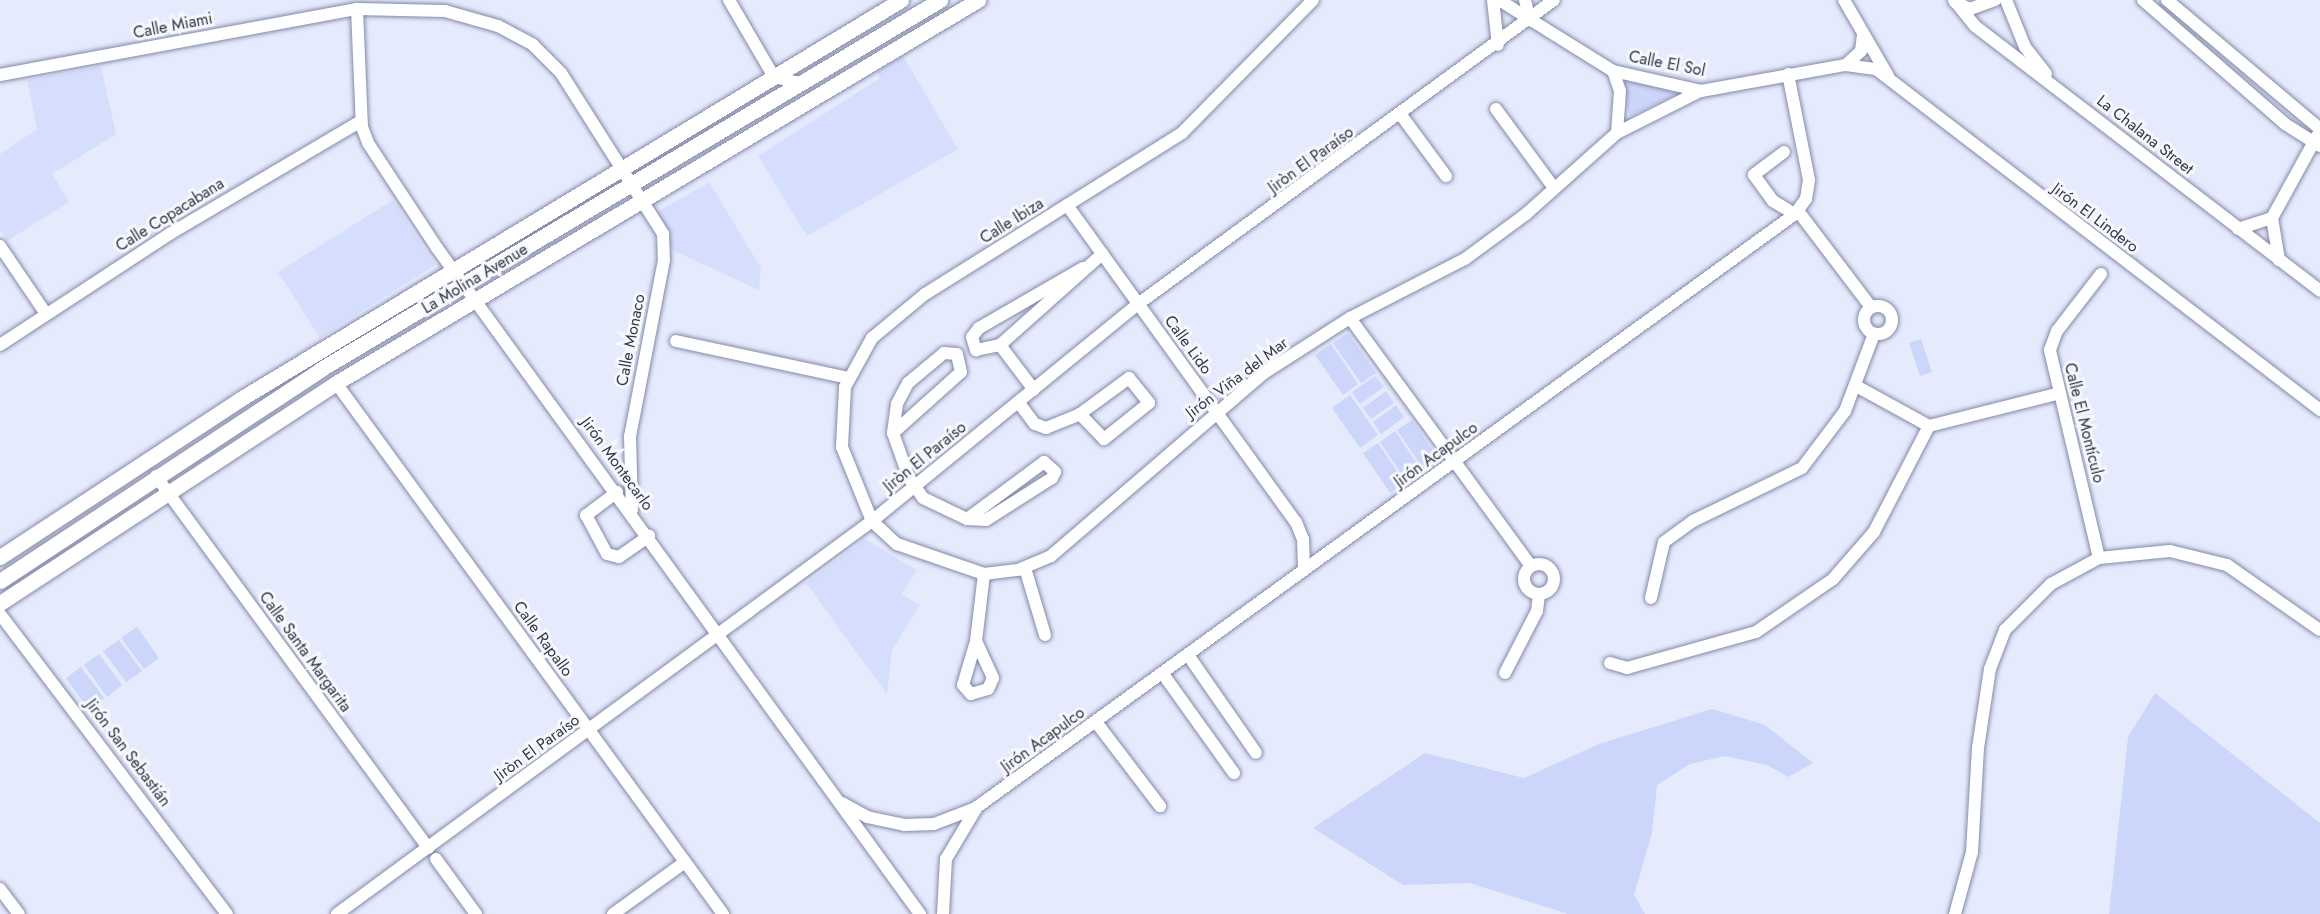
<!DOCTYPE html>
<meta charset="utf-8">
<style>
body{margin:0}
#map{position:relative;width:2320px;height:914px;overflow:hidden;background:#e5eafd;font-family:Jost,sans-serif}
div>[style]{position:absolute}
.built>*{inset:0;background:#d5defd}
.green>*{inset:0;background:#ccd6fa}
.roads{filter:drop-shadow(0 0 2px #838aa7) drop-shadow(0 0 2px #838aa7)}
.minor>*{height:12px;margin:-6px;padding:0 6px;transform-origin:6px;border-radius:6px;background:#fff}
.minor>.ring{margin:-6px;padding:0;box-sizing:content-box;background:none;border:12px solid #fff;border-radius:50%}
.major>*{height:15px;margin:-7.5px;padding:0 7.5px;transform-origin:7.5px;border-radius:7.5px;background:#fff}
span{translate:-50% -50%;white-space:nowrap;text-align:center;line-height:1.15;-webkit-text-stroke:6px #f6f8fe;paint-order:stroke}
.street-label{font-size:16px;color:#333642}
</style>
<div id="map">
<div class="built">
<i style="clip-path:polygon(903px 56px,958px 149px,807px 236px,758px 156px,880px 78px,876px 72px)"></i>
<i style="clip-path:polygon(101px 66px,116px 134px,52px 174px,69px 202px,7px 241px,0 230px,0 154px,37px 129px,27px 80px)"></i>
<i style="clip-path:polygon(709px 182px,761px 268px,759px 290px,672px 250px,659px 211px)"></i>
<i style="clip-path:polygon(393px 200px,435px 265px,320px 338px,278px 272px)"></i>
<i style="clip-path:polygon(865px 539px,917px 570px,902px 594px,920px 605px,892px 650px,887px 694px,806px 583px)"></i>
</div>
<div class="green">
<i style="clip-path:polygon(1626px 79px,1678px 93px,1630px 117px,1621px 84px)"></i>
<i style="clip-path:polygon(1348px 333px,1376px 373px,1361px 383px,1333px 343px)"></i>
<i style="clip-path:polygon(1921px 339px,1932px 372px,1920px 376px,1909px 343px)"></i>
<i style="clip-path:polygon(1331px 344px,1358px 384px,1343px 395px,1315px 355px)"></i>
<i style="clip-path:polygon(1375px 376px,1384px 387px,1360px 404px,1352px 392px)"></i>
<i style="clip-path:polygon(1386px 391px,1394px 403px,1371px 419px,1363px 408px)"></i>
<i style="clip-path:polygon(1350px 395px,1378px 435px,1360px 448px,1332px 408px)"></i>
<i style="clip-path:polygon(1396px 405px,1404px 417px,1381px 434px,1373px 422px)"></i>
<i style="clip-path:polygon(1412px 420px,1439px 459px,1424px 470px,1397px 430px)"></i>
<i style="clip-path:polygon(1395px 431px,1422px 471px,1407px 482px,1380px 442px)"></i>
<i style="clip-path:polygon(1378px 443px,1405px 483px,1390px 493px,1363px 453px)"></i>
<i style="clip-path:polygon(137px 627px,159px 658px,144px 669px,121px 638px)"></i>
<i style="clip-path:polygon(119px 640px,142px 671px,126px 682px,103px 651px)"></i>
<i style="clip-path:polygon(99px 654px,122px 685px,107px 697px,84px 665px)"></i>
<i style="clip-path:polygon(81px 667px,104px 698px,89px 710px,66px 678px)"></i>
<i style="clip-path:polygon(2155px 693px,2320px 823px,2320px 914px,2109px 914px,2128px 737px)"></i>
<i style="clip-path:polygon(1712px 709px,1765px 725px,1813px 763px,1788px 777px,1767px 765px,1725px 756px,1690px 764px,1657px 785px,1652px 833px,1634px 895px,1645px 914px,1568px 914px,1470px 883px,1403px 885px,1313px 828px,1425px 753px,1524px 778px,1599px 744px)"></i>
</div>
<div class="roads">
<div class="minor">
<i style="left:729px;top:0;width:89px;rotate:59.7deg"></i>
<i style="left:774px;top:77px;width:28px;rotate:13deg"></i>
<i style="left:1313px;top:0;width:187px;rotate:134.6deg"></i>
<i style="left:1182px;top:133px;width:303px;rotate:147.9deg"></i>
<i style="left:925px;top:294px;width:69px;rotate:140.3deg"></i>
<i style="left:872px;top:338px;width:56px;rotate:118.9deg"></i>
<i style="left:845px;top:387px;width:60px;rotate:92.9deg"></i>
<i style="left:842px;top:447px;width:80px;rotate:67.9deg"></i>
<i style="left:872px;top:521px;width:34px;rotate:43deg"></i>
<i style="left:897px;top:544px;width:92px;rotate:19deg"></i>
<i style="left:984px;top:574px;width:34px;rotate:-7deg"></i>
<i style="left:1018px;top:570px;width:36px;rotate:-23deg"></i>
<i style="left:1051px;top:556px;width:281px;rotate:-40.7deg"></i>
<i style="left:1264px;top:373px;width:102px;rotate:-32.6deg"></i>
<i style="left:1350px;top:318px;width:129px;rotate:-27.2deg"></i>
<i style="left:1465px;top:259px;width:76px;rotate:-36.4deg"></i>
<i style="left:1526px;top:214px;width:122px;rotate:-41.7deg"></i>
<i style="left:1617px;top:133px;width:42px;rotate:-85.9deg"></i>
<i style="left:1620px;top:91px;width:21px;rotate:-109deg"></i>
<i style="left:1493px;top:0;width:45px;rotate:83.7deg"></i>
<i style="left:1499px;top:0;width:134px;rotate:31.9deg"></i>
<i style="left:1613px;top:71px;width:90px;rotate:12.8deg"></i>
<i style="left:1701px;top:91px;width:147px;rotate:-10.2deg"></i>
<i style="left:1846px;top:65px;width:30px;rotate:8deg"></i>
<i style="left:1876px;top:69px;width:560px;rotate:37.52deg"></i>
<i style="left:1525px;top:0;width:21px;rotate:76deg"></i>
<i style="left:1844px;top:0;width:88px;rotate:59.9deg"></i>
<i style="left:1954px;top:0;width:33px;rotate:51deg"></i>
<i style="left:1975px;top:26px;width:435px;rotate:37.5deg"></i>
<i style="left:2006px;top:0;width:51px;rotate:68deg"></i>
<i style="left:2025px;top:47px;width:34px;rotate:52deg"></i>
<i style="left:2143px;top:0;width:189px;rotate:41.1deg"></i>
<i style="left:2285px;top:124px;width:41px;rotate:32.2deg"></i>
<i style="left:2167px;top:0;width:200px;rotate:40.1deg"></i>
<i style="left:1955px;top:2px;width:17px;rotate:25deg"></i>
<i style="left:1970px;top:9px;width:27px;rotate:-20deg"></i>
<i style="left:357px;top:9px;width:118px;rotate:87.6deg"></i>
<i style="left:362px;top:127px;width:17px;rotate:69deg"></i>
<i style="left:368px;top:143px;width:126px;rotate:56.7deg"></i>
<i style="left:437px;top:248px;width:823px;rotate:54.05deg"></i>
<i style="left:1846px;top:65px;width:21px;rotate:-43deg"></i>
<i style="left:1861px;top:51px;width:16px;rotate:-83deg"></i>
<i style="left:0;top:75px;width:363px;rotate:-10.5deg"></i>
<i style="left:357px;top:9px;width:88px;rotate:1.3deg"></i>
<i style="left:445px;top:11px;width:55px;rotate:15.8deg"></i>
<i style="left:498px;top:26px;width:40px;rotate:28deg"></i>
<i style="left:533px;top:45px;width:40px;rotate:45deg"></i>
<i style="left:561px;top:73px;width:191px;rotate:57.6deg"></i>
<i style="left:663px;top:234px;width:26px;rotate:88deg"></i>
<i style="left:664px;top:260px;width:179px;rotate:100.9deg"></i>
<i style="left:630px;top:436px;width:74px;rotate:88.5deg"></i>
<i style="left:1496px;top:109px;width:98px;rotate:53.7deg"></i>
<i style="left:1401px;top:115px;width:76px;rotate:53.6deg"></i>
<i style="left:1617px;top:133px;width:93px;rotate:-26.8deg"></i>
<i style="left:1784px;top:152px;width:38px;rotate:143deg"></i>
<i style="left:1754px;top:175px;width:32px;rotate:54deg"></i>
<i style="left:1773px;top:201px;width:26px;rotate:31deg"></i>
<i style="left:1067px;top:205px;width:391px;rotate:54.2deg"></i>
<i style="left:1296px;top:522px;width:18px;rotate:68deg"></i>
<i style="left:1303px;top:539px;width:31px;rotate:88deg"></i>
<i style="left:1798px;top:211px;width:121px;rotate:52.8deg"></i>
<i style="left:2272px;top:218px;width:43px;rotate:80.5deg"></i>
<i style="left:2238px;top:229px;width:36px;rotate:-18deg"></i>
<i style="left:2272px;top:218px;width:94px;rotate:-61.2deg"></i>
<i style="left:0;top:246px;width:82px;rotate:55.9deg"></i>
<i style="left:1083px;top:268px;width:120px;rotate:150deg"></i>
<i style="left:979px;top:328px;width:11px;rotate:128deg"></i>
<i style="left:972px;top:337px;width:14px;rotate:73deg"></i>
<i style="left:976px;top:350px;width:25px;rotate:-12deg"></i>
<i style="left:1000px;top:345px;width:137px;rotate:-41.7deg"></i>
<i class="ring" style="left:1864px;top:306px;width:16px;height:16px"></i>
<i style="left:1350px;top:318px;width:307px;rotate:53.9deg"></i>
<i style="left:676px;top:341px;width:177px;rotate:12.1deg"></i>
<i style="left:0;top:345px;width:204px;rotate:-33.2deg"></i>
<i style="left:171px;top:233px;width:221px;rotate:-30.5deg"></i>
<i style="left:1000px;top:345px;width:56px;rotate:52.9deg"></i>
<i style="left:1129px;top:378px;width:32px;rotate:51deg"></i>
<i style="left:1149px;top:403px;width:58px;rotate:141.3deg"></i>
<i style="left:1104px;top:439px;width:35px;rotate:-134deg"></i>
<i style="left:1080px;top:414px;width:61px;rotate:-36.3deg"></i>
<i style="left:336px;top:383px;width:657px;rotate:53.91deg"></i>
<i style="left:1858px;top:387px;width:81px;rotate:28.8deg"></i>
<i style="left:1929px;top:426px;width:135px;rotate:-14.1deg"></i>
<i style="left:1019px;top:403px;width:26px;rotate:53deg"></i>
<i style="left:1035px;top:424px;width:12px;rotate:20deg"></i>
<i style="left:1046px;top:428px;width:37px;rotate:-22deg"></i>
<i style="left:893px;top:433px;width:91px;rotate:-41.9deg"></i>
<i style="left:961px;top:372px;width:18px;rotate:-103deg"></i>
<i style="left:957px;top:354px;width:13px;rotate:-176deg"></i>
<i style="left:944px;top:353px;width:47px;rotate:140.2deg"></i>
<i style="left:908px;top:383px;width:24px;rotate:118deg"></i>
<i style="left:897px;top:404px;width:29px;rotate:98deg"></i>
<i style="left:893px;top:433px;width:48px;rotate:70.4deg"></i>
<i style="left:909px;top:478px;width:24px;rotate:55deg"></i>
<i style="left:923px;top:498px;width:49px;rotate:25.5deg"></i>
<i style="left:1044px;top:462px;width:15px;rotate:42deg"></i>
<i style="left:1055px;top:472px;width:7px;rotate:117deg"></i>
<i style="left:1052px;top:478px;width:78px;rotate:147.5deg"></i>
<i style="left:986px;top:520px;width:19px;rotate:-177deg"></i>
<i style="left:967px;top:519px;width:96px;rotate:-36.5deg"></i>
<i style="left:156px;top:476px;width:461px;rotate:53.8deg"></i>
<i style="left:617px;top:492px;width:39px;rotate:143deg"></i>
<i style="left:586px;top:515px;width:44px;rotate:61.7deg"></i>
<i style="left:607px;top:554px;width:12px;rotate:14deg"></i>
<i style="left:619px;top:557px;width:37px;rotate:-35deg"></i>
<i style="left:2099px;top:558px;width:214px;rotate:-103.3deg"></i>
<i style="left:2050px;top:350px;width:20px;rotate:-70deg"></i>
<i style="left:2057px;top:331px;width:72px;rotate:-52.3deg"></i>
<i class="ring" style="left:1524px;top:564px;width:18px;height:18px"></i>
<i style="left:1025px;top:568px;width:70px;rotate:73.4deg"></i>
<i style="left:1651px;top:598px;width:57px;rotate:-76.9deg"></i>
<i style="left:1664px;top:542px;width:36px;rotate:-36deg"></i>
<i style="left:1693px;top:521px;width:121px;rotate:-25.9deg"></i>
<i style="left:1802px;top:468px;width:71px;rotate:-53deg"></i>
<i style="left:1845px;top:411px;width:82px;rotate:-69.4deg"></i>
<i style="left:0;top:614px;width:376px;rotate:52.9deg"></i>
<i style="left:976px;top:641px;width:41px;rotate:65.3deg"></i>
<i style="left:993px;top:678px;width:12px;rotate:114deg"></i>
<i style="left:988px;top:689px;width:18px;rotate:164deg"></i>
<i style="left:971px;top:694px;width:12px;rotate:-132deg"></i>
<i style="left:963px;top:685px;width:46px;rotate:-73.5deg"></i>
<i style="left:976px;top:641px;width:67px;rotate:-83.2deg"></i>
<i style="left:1188px;top:655px;width:119px;rotate:55.2deg"></i>
<i style="left:1610px;top:663px;width:18px;rotate:16deg"></i>
<i style="left:1627px;top:668px;width:134px;rotate:-15.6deg"></i>
<i style="left:1756px;top:632px;width:93px;rotate:-34.5deg"></i>
<i style="left:1833px;top:579px;width:62px;rotate:-48.9deg"></i>
<i style="left:1874px;top:532px;width:119px;rotate:-62.6deg"></i>
<i style="left:1505px;top:673px;width:70px;rotate:-62.7deg"></i>
<i style="left:1537px;top:611px;width:17px;rotate:-83deg"></i>
<i style="left:1163px;top:674px;width:122px;rotate:54.4deg"></i>
<i style="left:1096px;top:722px;width:106px;rotate:52.7deg"></i>
<i style="left:842px;top:803px;width:29px;rotate:29deg"></i>
<i style="left:867px;top:817px;width:38px;rotate:12deg"></i>
<i style="left:904px;top:825px;width:30px;rotate:-2deg"></i>
<i style="left:934px;top:824px;width:45px;rotate:-20.9deg"></i>
<i style="left:436px;top:859px;width:68px;rotate:54deg"></i>
<i style="left:0;top:889px;width:31px;rotate:53deg"></i>
<i style="left:337px;top:914px;width:664px;rotate:-36.3deg"></i>
<i style="left:872px;top:521px;width:343px;rotate:-39.2deg"></i>
<i style="left:1138px;top:304px;width:515px;rotate:-36.16deg"></i>
<i style="left:613px;top:914px;width:89px;rotate:-35.8deg"></i>
<i style="left:943px;top:914px;width:55px;rotate:-86.9deg"></i>
<i style="left:946px;top:859px;width:61px;rotate:-59.2deg"></i>
<i style="left:977px;top:807px;width:1010px;rotate:-35.94deg"></i>
<i style="left:1795px;top:214px;width:19px;rotate:-54deg"></i>
<i style="left:1806px;top:199px;width:19px;rotate:-81deg"></i>
<i style="left:1809px;top:180px;width:108px;rotate:-101.2deg"></i>
<i style="left:1955px;top:914px;width:64px;rotate:-74.7deg"></i>
<i style="left:1972px;top:852px;width:104px;rotate:-86.7deg"></i>
<i style="left:1978px;top:748px;width:80px;rotate:-81.4deg"></i>
<i style="left:1990px;top:669px;width:42px;rotate:-69deg"></i>
<i style="left:2005px;top:630px;width:65px;rotate:-45deg"></i>
<i style="left:2051px;top:584px;width:55px;rotate:-28.4deg"></i>
<i style="left:2099px;top:558px;width:71px;rotate:-5.6deg"></i>
<i style="left:2170px;top:551px;width:59px;rotate:13.8deg"></i>
<i style="left:2227px;top:565px;width:113px;rotate:35deg"></i>
</div>
<div class="major">
<i style="left:0;top:557px;width:290px;rotate:-33.3deg"></i>
<i style="left:242px;top:398px;width:770px;rotate:-31.13deg"></i>
<i style="left:0;top:581px;width:385px;rotate:-33.4deg"></i>
<i style="left:321px;top:369px;width:721px;rotate:-30.8deg"></i>
<i style="left:0;top:603px;width:402px;rotate:-33.2deg"></i>
<i style="left:336px;top:383px;width:748px;rotate:-30.82deg"></i>
</div>
</div>
<div class="street-label">
<span style="left:173px;top:26px;rotate:-11deg">Calle Miami</span>
<span style="left:1667px;top:64px;rotate:11deg">Calle El Sol</span>
<span style="left:2145px;top:135px;rotate:38deg">La Chalana Street</span>
<span style="left:1311px;top:160px;rotate:-36deg">Jiròn El Paraíso</span>
<span style="left:170px;top:215px;rotate:-32deg">Calle Copacabana</span>
<span style="left:2095px;top:218px;rotate:37deg">Jirón El Lindero</span>
<span style="left:1012px;top:221px;rotate:-32deg">Calle Ibiza</span>
<span style="left:475px;top:279px;rotate:-31deg">La Molina Avenue</span>
<span style="left:631px;top:340px;rotate:-79deg">Calle Monaco</span>
<span style="left:1188px;top:345px;rotate:54deg">Calle Lido</span>
<span style="left:1237px;top:378px;rotate:-37deg">Jirón Viña del Mar</span>
<span style="left:2084px;top:423px;rotate:76deg">Calle El Montículo</span>
<span style="left:1436px;top:455px;rotate:-36deg">Jirón Acapulco</span>
<span style="left:925px;top:457px;rotate:-39deg">Jiròn El Paraíso</span>
<span style="left:617px;top:464px;rotate:54deg">Jirón Montecarlo</span>
<span style="left:543px;top:639px;rotate:54deg">Calle Rapallo</span>
<span style="left:305px;top:652px;rotate:54deg">Calle Santa Margarita</span>
<span style="left:1043px;top:740px;rotate:-36deg">Jirón Acapulco</span>
<span style="left:537px;top:748px;rotate:-36deg">Jiròn El Paraíso</span>
<span style="left:128px;top:753px;rotate:53deg">Jirón San Sebastián</span>
</div>
</div>
